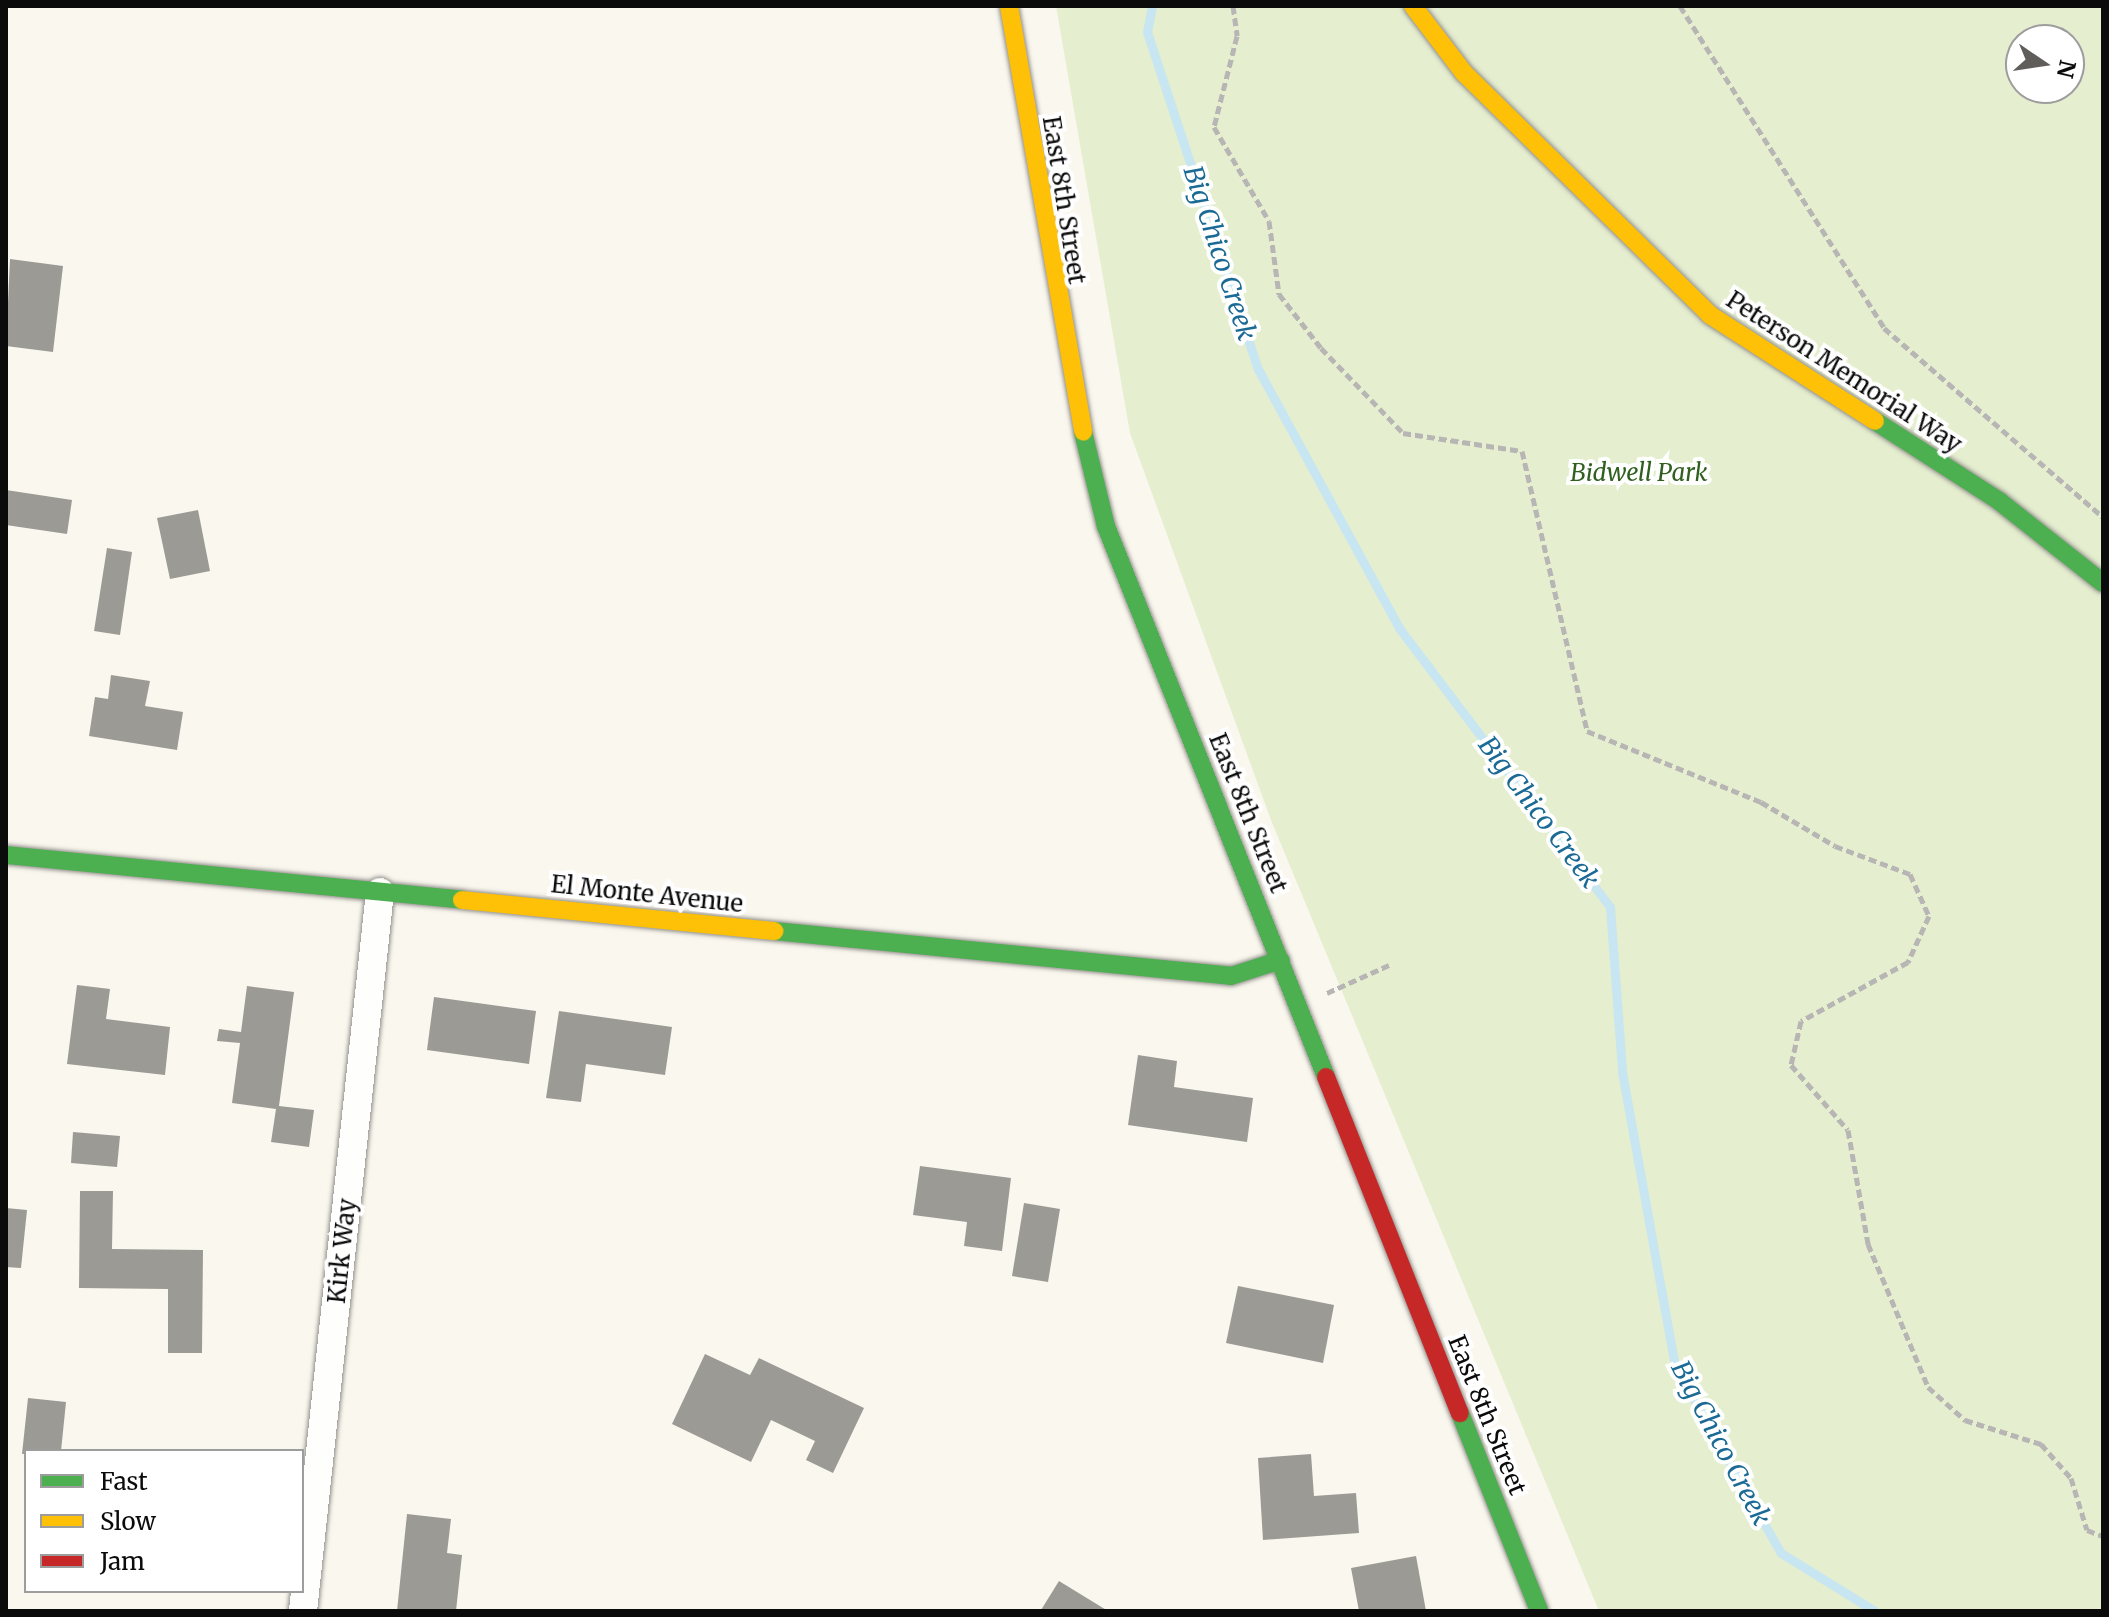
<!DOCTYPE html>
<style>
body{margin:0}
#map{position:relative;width:2109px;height:1617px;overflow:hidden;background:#faf7ee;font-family:Merriweather,serif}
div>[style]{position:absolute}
.green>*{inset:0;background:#e5eecf}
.stream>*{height:9px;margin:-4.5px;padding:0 4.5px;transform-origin:4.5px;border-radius:4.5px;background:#c7e6f2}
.building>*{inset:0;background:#9c9a95}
.path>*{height:5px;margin-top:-2.5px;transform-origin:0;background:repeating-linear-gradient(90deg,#b7b6b5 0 8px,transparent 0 12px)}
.roads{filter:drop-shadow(0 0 2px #93918d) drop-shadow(0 0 2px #93918d)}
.street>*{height:28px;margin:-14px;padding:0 14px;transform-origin:14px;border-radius:14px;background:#fefefc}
.fast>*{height:18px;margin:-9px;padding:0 9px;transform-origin:9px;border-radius:9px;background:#4caf50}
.slow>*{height:18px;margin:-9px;padding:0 9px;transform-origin:9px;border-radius:9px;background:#ffc107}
.jam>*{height:18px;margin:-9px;padding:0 9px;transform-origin:9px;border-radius:9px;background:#c62828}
span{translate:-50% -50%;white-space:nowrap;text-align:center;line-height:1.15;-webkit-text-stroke:8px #fff;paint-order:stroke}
.street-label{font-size:24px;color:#0b0b0b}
.park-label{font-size:24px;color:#315f1f;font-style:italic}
.water-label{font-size:26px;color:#1b6a96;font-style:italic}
.frame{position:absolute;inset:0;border:8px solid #0b0b0b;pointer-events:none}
.legend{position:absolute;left:24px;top:1449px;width:280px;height:144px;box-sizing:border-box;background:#fff;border:2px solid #9d9d9d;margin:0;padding:10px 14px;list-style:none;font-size:24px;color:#0b0b0b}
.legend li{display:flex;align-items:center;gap:16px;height:40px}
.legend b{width:40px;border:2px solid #9d9d9d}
.north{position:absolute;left:2005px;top:24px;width:80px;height:80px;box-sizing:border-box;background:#fff;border:2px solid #9d9d9d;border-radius:50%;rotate:103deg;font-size:22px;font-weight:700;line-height:32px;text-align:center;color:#0b0b0b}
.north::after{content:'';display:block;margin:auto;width:28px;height:36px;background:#5f5e5a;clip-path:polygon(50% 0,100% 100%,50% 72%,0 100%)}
</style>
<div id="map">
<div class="green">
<i style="clip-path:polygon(evenodd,1056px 6px,2103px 6px,2103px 1611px,1599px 1611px,1271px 820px,1130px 433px,1056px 6px,2021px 40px,2069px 40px,2069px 88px,2021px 88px,2021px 40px)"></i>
</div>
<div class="stream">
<i style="left:1152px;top:6px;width:26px;rotate:101deg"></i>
<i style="left:1147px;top:32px;width:355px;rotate:71.8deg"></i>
<i style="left:1258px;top:369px;width:295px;rotate:61.4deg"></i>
<i style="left:1399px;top:628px;width:350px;rotate:52.9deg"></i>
<i style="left:1610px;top:907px;width:165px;rotate:85.8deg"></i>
<i style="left:1622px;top:1072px;width:299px;rotate:79.8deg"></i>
<i style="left:1675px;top:1366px;width:215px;rotate:60.5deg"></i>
<i style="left:1781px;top:1553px;width:110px;rotate:31.7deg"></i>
</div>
<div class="building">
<i style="clip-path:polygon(10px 259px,63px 266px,53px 352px,6px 346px)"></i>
<i style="clip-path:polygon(6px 490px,72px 500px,67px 534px,6px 525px)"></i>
<i style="clip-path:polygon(198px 510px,210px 571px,170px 579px,157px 518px)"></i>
<i style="clip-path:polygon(107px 548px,132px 552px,120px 635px,94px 631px)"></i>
<i style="clip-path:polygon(111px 675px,150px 681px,145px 706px,183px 712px,177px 750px,89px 736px,95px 697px,108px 699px)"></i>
<i style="clip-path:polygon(77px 985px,110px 989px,106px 1019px,170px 1027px,165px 1075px,67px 1064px)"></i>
<i style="clip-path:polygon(247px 986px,294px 992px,279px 1106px,314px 1110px,309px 1147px,271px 1142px,276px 1109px,232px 1103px,240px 1043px,217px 1041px,219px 1029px,241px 1032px)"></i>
<i style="clip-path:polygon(434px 997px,536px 1011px,529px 1064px,427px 1050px)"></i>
<i style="clip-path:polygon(559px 1011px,672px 1027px,665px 1075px,586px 1064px,581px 1102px,546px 1098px)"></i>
<i style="clip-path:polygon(1138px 1055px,1177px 1061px,1174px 1087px,1253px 1098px,1247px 1142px,1128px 1125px)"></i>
<i style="clip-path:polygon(73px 1132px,120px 1136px,117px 1167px,71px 1163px)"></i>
<i style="clip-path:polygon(920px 1166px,1011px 1178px,1002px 1251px,964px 1246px,967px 1222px,913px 1215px)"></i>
<i style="clip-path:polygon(80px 1191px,113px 1191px,112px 1249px,203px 1250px,202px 1353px,168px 1353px,168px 1289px,79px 1288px)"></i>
<i style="clip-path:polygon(1024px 1203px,1060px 1209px,1048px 1282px,1012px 1276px)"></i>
<i style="clip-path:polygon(6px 1208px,27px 1210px,21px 1268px,6px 1267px)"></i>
<i style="clip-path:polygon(1238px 1286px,1334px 1305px,1323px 1363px,1226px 1343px)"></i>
<i style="clip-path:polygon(705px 1354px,750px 1375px,759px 1358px,864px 1408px,833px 1473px,806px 1460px,815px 1441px,771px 1420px,751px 1462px,672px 1424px)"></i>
<i style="clip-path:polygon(28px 1398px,66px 1402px,61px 1451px,22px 1454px)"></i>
<i style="clip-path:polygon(1311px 1454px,1314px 1496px,1356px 1493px,1359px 1533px,1263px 1540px,1258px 1458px)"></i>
<i style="clip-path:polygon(407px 1514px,451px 1519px,447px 1553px,462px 1555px,456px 1611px,397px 1611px)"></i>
<i style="clip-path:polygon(1416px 1556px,1426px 1611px,1359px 1611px,1351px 1568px)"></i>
<i style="clip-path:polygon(1059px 1581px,1108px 1611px,1041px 1610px)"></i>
</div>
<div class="path">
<i style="left:1233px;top:6px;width:30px;rotate:82deg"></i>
<i style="left:1237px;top:36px;width:94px;rotate:104.2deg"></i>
<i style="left:1214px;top:127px;width:109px;rotate:59.7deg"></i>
<i style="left:1269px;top:221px;width:74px;rotate:82.2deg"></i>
<i style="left:1279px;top:294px;width:68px;rotate:52.1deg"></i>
<i style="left:1321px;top:348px;width:118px;rotate:46deg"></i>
<i style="left:1403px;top:433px;width:120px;rotate:8.6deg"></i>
<i style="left:1522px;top:451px;width:287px;rotate:76.9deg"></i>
<i style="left:1587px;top:731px;width:188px;rotate:22.2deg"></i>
<i style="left:1761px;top:802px;width:86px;rotate:30.7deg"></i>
<i style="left:1835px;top:846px;width:80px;rotate:20.5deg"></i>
<i style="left:1910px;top:874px;width:46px;rotate:65.7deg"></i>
<i style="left:1929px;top:916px;width:51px;rotate:114.5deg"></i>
<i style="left:1908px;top:962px;width:122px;rotate:151.1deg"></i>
<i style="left:1801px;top:1021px;width:45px;rotate:102.8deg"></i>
<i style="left:1791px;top:1065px;width:86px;rotate:48.8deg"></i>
<i style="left:1848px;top:1130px;width:116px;rotate:80deg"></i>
<i style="left:1868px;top:1244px;width:155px;rotate:67.2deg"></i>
<i style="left:1928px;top:1387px;width:50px;rotate:41.7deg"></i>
<i style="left:1965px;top:1420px;width:80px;rotate:17.5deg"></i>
<i style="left:2041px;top:1444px;width:45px;rotate:48.6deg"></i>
<i style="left:2071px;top:1478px;width:54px;rotate:72.9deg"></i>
<i style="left:2087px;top:1530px;width:17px;rotate:21deg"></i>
<i style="left:1680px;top:6px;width:381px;rotate:57.6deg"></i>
<i style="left:1884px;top:328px;width:289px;rotate:40.8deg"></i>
<i style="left:1327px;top:993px;width:68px;rotate:-24.3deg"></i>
</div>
<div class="roads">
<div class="street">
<i style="left:303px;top:1611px;width:723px;rotate:-83.89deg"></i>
</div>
<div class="fast">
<i style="left:1875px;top:421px;width:148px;rotate:32.8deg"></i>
<i style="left:1999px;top:501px;width:132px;rotate:38.3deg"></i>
<i style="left:1083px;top:432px;width:97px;rotate:76.3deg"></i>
<i style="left:1106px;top:526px;width:593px;rotate:68.23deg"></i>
<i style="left:6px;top:855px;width:458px;rotate:5.6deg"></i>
<i style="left:774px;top:931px;width:459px;rotate:5.6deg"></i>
<i style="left:1231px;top:976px;width:52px;rotate:-17.7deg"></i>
<i style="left:1460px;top:1413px;width:213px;rotate:68.2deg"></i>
</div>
<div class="slow">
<i style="left:1009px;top:6px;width:432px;rotate:80.1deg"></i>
<i style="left:1413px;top:6px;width:84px;rotate:52.7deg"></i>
<i style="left:1464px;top:73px;width:345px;rotate:44.5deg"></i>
<i style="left:1710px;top:315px;width:196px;rotate:32.7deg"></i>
<i style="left:462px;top:900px;width:314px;rotate:5.7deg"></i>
</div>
<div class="jam">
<i style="left:1326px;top:1077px;width:362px;rotate:68.3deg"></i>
</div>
</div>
<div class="street-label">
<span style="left:1064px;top:200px;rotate:81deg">East 8th Street</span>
<span style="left:1844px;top:372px;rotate:33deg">Peterson Memorial Way</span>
<span style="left:1248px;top:813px;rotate:68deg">East 8th Street</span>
<span style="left:647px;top:894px;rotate:6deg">El Monte Avenue</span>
<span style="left:342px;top:1251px;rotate:-84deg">Kirk Way</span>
<span style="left:1487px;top:1415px;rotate:68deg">East 8th Street</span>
</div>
<div class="park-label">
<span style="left:1639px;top:473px">Bidwell Park</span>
</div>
<div class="water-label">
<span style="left:1220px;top:253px;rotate:72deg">Big Chico Creek</span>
<span style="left:1539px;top:812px;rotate:53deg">Big Chico Creek</span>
<span style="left:1721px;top:1443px;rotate:62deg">Big Chico Creek</span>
</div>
<div class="frame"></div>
<ul class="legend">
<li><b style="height:10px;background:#4caf50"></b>Fast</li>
<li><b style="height:10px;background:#ffc107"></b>Slow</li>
<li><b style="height:10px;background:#c62828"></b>Jam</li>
</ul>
<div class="north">N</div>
</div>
